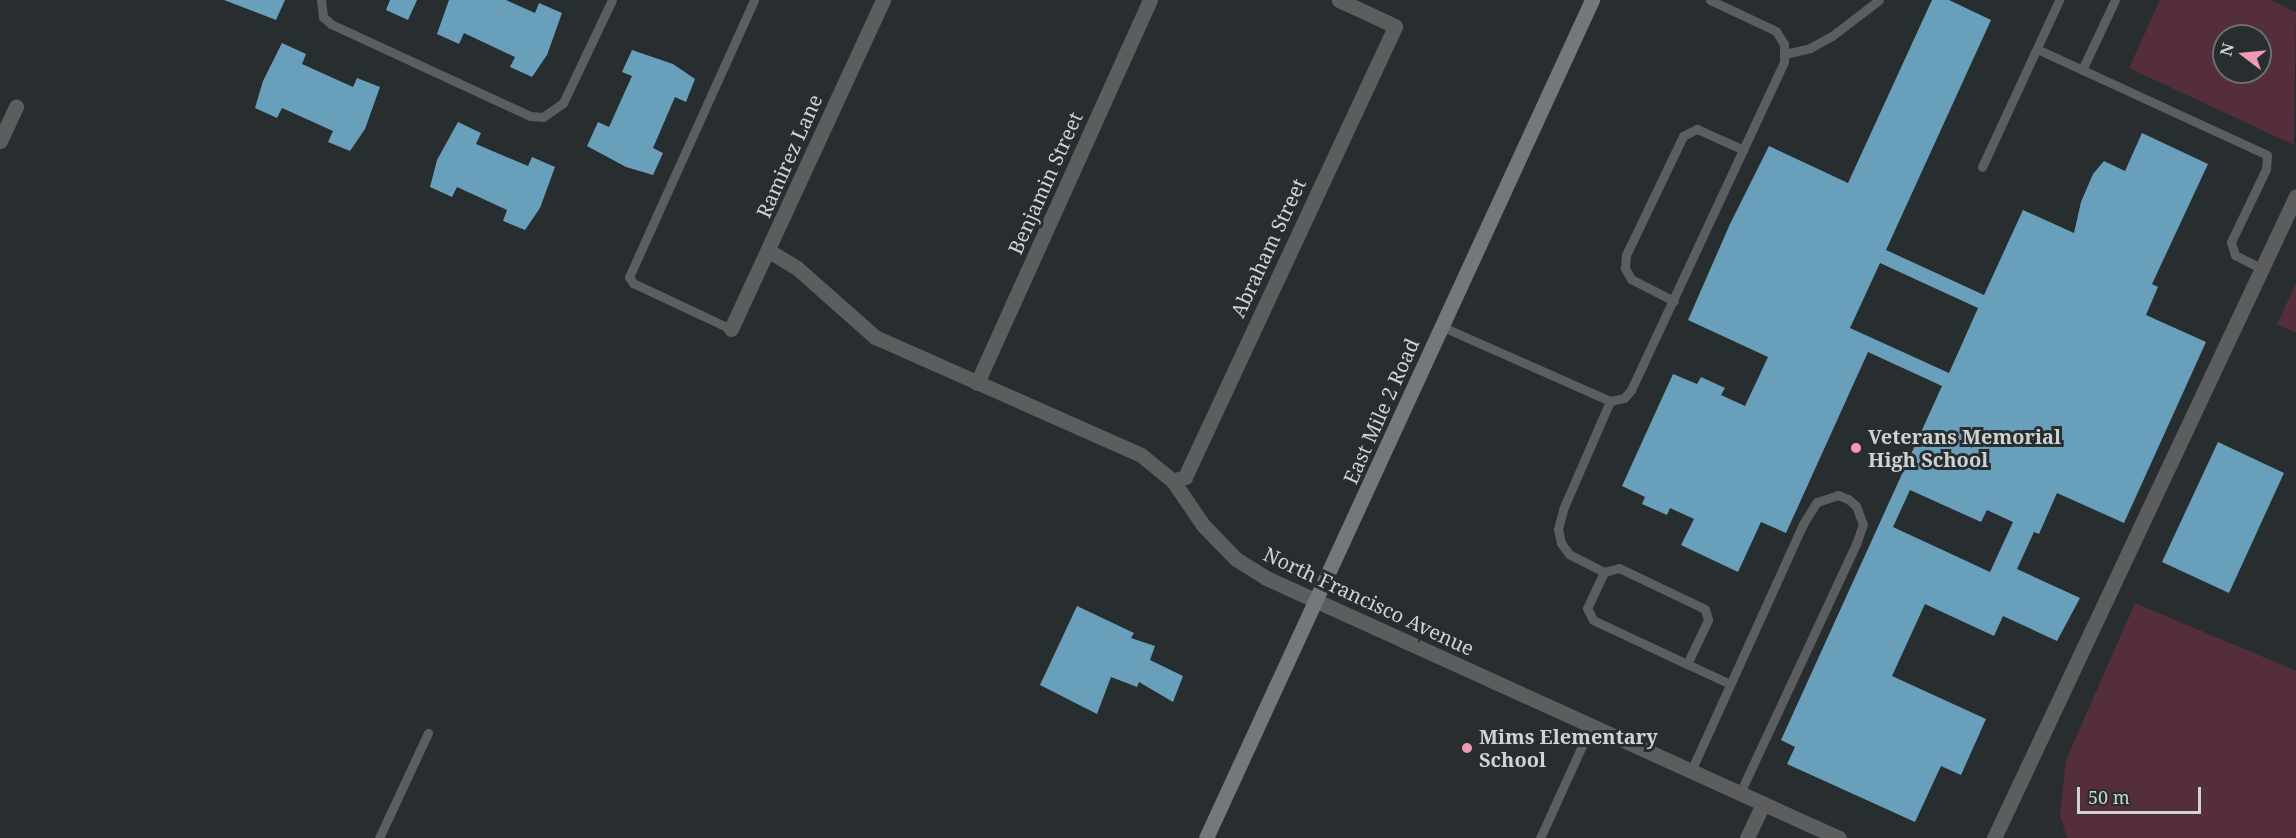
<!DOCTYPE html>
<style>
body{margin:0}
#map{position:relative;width:2296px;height:838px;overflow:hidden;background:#282d30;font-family:"Noto Serif",serif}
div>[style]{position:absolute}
.green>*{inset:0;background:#552e3b}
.building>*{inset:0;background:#68a0bc}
.lane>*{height:9px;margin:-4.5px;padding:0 4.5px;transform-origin:4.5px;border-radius:4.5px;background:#5b5d5e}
.street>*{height:15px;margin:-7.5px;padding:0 7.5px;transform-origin:7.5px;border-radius:7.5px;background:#5b5d5e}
.secondary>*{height:15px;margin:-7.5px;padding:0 7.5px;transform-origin:7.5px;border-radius:7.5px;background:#74787a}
.dots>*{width:16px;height:16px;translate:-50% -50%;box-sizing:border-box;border:3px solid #282d30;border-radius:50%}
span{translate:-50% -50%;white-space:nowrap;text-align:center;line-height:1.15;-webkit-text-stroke:6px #282d30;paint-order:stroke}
.street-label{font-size:20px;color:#d0d3d5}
.poi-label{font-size:20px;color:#d0d3d5;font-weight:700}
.left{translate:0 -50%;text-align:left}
.north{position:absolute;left:2212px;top:24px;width:60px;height:60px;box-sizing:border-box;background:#282d30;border:2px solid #6b6f72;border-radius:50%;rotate:286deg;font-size:16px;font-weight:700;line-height:24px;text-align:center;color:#d0d3d5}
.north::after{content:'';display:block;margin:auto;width:21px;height:27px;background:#f09ab5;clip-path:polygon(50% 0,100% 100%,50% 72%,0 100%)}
.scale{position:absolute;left:2077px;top:787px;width:124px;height:27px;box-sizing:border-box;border:3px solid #d0d3d5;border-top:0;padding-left:8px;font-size:18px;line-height:21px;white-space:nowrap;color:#d0d3d5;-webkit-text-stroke:4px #282d30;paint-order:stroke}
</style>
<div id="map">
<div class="green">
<i style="clip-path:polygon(evenodd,2160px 0,2271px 0,2296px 12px,2294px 145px,2129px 68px,2160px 0,2224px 36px,2260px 36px,2260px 72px,2224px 72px,2224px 36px)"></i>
<i style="clip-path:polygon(2296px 283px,2296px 333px,2277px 324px)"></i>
<i style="clip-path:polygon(2135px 603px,2296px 671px,2296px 838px,2067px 838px,2060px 815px,2066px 760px)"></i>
</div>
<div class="building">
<i style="clip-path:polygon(224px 0,285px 0,276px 20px)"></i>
<i style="clip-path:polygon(390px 0,417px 0,408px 20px,386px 10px)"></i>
<i style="clip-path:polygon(449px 0,506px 0,535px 13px,539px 3px,562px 13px,547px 55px,532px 77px,510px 67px,515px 57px,464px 33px,459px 44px,437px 34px)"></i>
<i style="clip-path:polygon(evenodd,1932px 0,1949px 0,1991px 20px,1886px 250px,1984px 295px,2023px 210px,2074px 233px,2081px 202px,2093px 174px,2104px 161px,2125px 171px,2142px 133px,2208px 164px,2152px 284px,2158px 287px,2146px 315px,2206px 342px,2124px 523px,2057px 493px,2039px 534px,2034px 532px,2017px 569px,2080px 598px,2057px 641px,2003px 616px,1994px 636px,1925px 604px,1892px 676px,1986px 719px,1961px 775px,1941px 766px,1915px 822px,1787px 764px,1795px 747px,1781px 740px,1942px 386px,1868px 352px,1786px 533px,1761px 522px,1738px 572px,1681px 545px,1694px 519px,1670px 508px,1667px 515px,1642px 504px,1645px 497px,1622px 486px,1673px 374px,1697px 384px,1701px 377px,1725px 388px,1721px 395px,1745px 406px,1768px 357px,1688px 320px,1730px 224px,1769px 146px,1848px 183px,1932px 0,1880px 263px,1978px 308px,1949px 373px,1850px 328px,1880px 263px,1932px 0,1910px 490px,1981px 522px,1987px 510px,2013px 522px,1990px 572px,1893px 527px,1910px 490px)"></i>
<i style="clip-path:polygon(282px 43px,306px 54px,302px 64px,353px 87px,357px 78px,380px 87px,365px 129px,350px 151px,328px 142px,333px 131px,282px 108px,277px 118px,255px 108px,263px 81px)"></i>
<i style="clip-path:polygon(632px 50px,673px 64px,695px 79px,686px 102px,675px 97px,653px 148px,663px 153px,653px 175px,626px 167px,587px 146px,598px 122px,609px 127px,632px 76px,622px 72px)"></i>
<i style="clip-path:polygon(458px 122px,481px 133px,476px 144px,528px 166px,532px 157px,555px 167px,540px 208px,525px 230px,503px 221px,507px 210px,457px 187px,452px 197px,430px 187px,437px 160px)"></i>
<i style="clip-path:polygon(2218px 442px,2284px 473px,2229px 593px,2162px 562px)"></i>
<i style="clip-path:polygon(1077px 606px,1134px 633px,1131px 638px,1155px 646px,1150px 660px,1183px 676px,1173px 702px,1139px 682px,1137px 687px,1111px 677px,1097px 714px,1040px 685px)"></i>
</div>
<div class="lane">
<i style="left:321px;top:0;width:17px;rotate:83deg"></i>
<i style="left:323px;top:17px;width:11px;rotate:41deg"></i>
<i style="left:331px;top:24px;width:219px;rotate:24.8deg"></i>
<i style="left:530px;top:116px;width:13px;rotate:4deg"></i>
<i style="left:543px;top:117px;width:24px;rotate:-35deg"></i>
<i style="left:563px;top:103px;width:114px;rotate:-64.6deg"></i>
<i style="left:2037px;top:49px;width:253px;rotate:24.7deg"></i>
<i style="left:2267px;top:155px;width:14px;rotate:94deg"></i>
<i style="left:2266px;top:169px;width:81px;rotate:115.6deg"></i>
<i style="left:2231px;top:242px;width:14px;rotate:73deg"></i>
<i style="left:2235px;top:255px;width:30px;rotate:27deg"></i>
<i style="left:1785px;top:54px;width:26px;rotate:-13deg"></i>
<i style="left:1810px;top:48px;width:25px;rotate:-29deg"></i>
<i style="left:1832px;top:36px;width:59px;rotate:-37.5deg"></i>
<i style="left:2082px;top:70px;width:77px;rotate:-64.8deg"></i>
<i style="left:1982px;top:167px;width:184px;rotate:-65.2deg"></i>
<i style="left:1674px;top:301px;width:48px;rotate:-152.9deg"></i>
<i style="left:1631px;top:279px;width:13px;rotate:-119deg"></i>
<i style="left:1625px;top:268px;width:13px;rotate:-86deg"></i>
<i style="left:1626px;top:255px;width:132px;rotate:-64.4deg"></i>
<i style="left:1683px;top:136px;width:16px;rotate:-27deg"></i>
<i style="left:1697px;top:129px;width:51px;rotate:24.1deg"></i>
<i style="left:1443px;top:327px;width:183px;rotate:23.9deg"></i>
<i style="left:1610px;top:401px;width:14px;rotate:-12deg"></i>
<i style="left:1624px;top:398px;width:11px;rotate:-49deg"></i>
<i style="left:1631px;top:390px;width:362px;rotate:-65deg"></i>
<i style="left:1784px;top:62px;width:18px;rotate:-90deg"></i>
<i style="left:1784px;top:44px;width:15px;rotate:-122deg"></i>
<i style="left:1776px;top:31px;width:73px;rotate:-154.8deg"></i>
<i style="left:731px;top:329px;width:108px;rotate:-154.9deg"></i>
<i style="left:633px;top:283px;width:7px;rotate:-124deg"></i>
<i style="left:629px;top:277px;width:304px;rotate:-65.7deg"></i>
<i style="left:1604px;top:572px;width:39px;rotate:-153deg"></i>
<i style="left:1569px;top:554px;width:14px;rotate:-126deg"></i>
<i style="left:1561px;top:543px;width:14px;rotate:-102deg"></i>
<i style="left:1558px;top:529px;width:23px;rotate:-75deg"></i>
<i style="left:1564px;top:507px;width:116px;rotate:-66.5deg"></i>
<i style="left:1687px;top:664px;width:49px;rotate:-64.5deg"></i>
<i style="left:1708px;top:620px;width:11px;rotate:-105deg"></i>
<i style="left:1705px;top:609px;width:95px;rotate:-154.5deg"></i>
<i style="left:1619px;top:568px;width:16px;rotate:165deg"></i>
<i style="left:1604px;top:572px;width:40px;rotate:115deg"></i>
<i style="left:1587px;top:608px;width:13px;rotate:63deg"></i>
<i style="left:1593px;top:620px;width:104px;rotate:25.1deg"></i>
<i style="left:1687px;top:664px;width:47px;rotate:24.9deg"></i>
<i style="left:1691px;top:771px;width:271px;rotate:-65.6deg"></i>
<i style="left:1803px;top:524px;width:26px;rotate:-58deg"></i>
<i style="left:1817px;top:502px;width:22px;rotate:-18deg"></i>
<i style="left:1838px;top:495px;width:11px;rotate:22deg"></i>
<i style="left:1848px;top:499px;width:11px;rotate:41deg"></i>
<i style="left:1856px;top:506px;width:19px;rotate:69deg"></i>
<i style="left:1863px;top:524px;width:21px;rotate:109deg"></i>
<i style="left:1856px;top:544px;width:275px;rotate:115deg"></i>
<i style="left:379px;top:838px;width:116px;rotate:-65deg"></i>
<i style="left:1540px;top:838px;width:123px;rotate:-65.5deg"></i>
</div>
<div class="street">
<i style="left:0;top:141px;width:38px;rotate:-65deg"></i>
<i style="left:769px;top:251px;width:33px;rotate:31deg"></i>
<i style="left:797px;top:268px;width:104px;rotate:41.5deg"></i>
<i style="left:875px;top:337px;width:291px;rotate:23.9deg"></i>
<i style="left:1141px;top:455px;width:41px;rotate:39.1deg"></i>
<i style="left:1173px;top:481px;width:53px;rotate:55.7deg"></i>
<i style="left:1203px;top:525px;width:47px;rotate:45.9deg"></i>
<i style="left:1236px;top:559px;width:36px;rotate:32deg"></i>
<i style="left:1266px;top:578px;width:629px;rotate:24.41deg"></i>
<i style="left:731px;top:329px;width:362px;rotate:-65.2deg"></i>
<i style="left:977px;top:383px;width:420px;rotate:-65.7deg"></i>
<i style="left:1173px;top:481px;width:13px;rotate:-18deg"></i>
<i style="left:1185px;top:477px;width:497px;rotate:-65deg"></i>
<i style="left:1395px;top:26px;width:62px;rotate:-155.1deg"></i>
<i style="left:1747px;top:838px;width:38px;rotate:-65deg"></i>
<i style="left:1994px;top:838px;width:709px;rotate:-64.81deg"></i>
</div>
<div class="secondary">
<i style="left:1206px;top:838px;width:923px;rotate:-65.27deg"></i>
</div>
<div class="dots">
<i style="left:1856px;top:448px;background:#f09ab5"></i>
<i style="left:1467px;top:748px;background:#f09ab5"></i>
</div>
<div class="street-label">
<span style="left:789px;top:156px;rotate:-66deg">Ramirez Lane</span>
<span style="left:1045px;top:183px;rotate:-66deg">Benjamin Street</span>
<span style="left:1268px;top:248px;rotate:-65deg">Abraham Street</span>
<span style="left:1381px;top:411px;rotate:-66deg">East Mile 2 Road</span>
<span style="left:1369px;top:601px;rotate:25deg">North Francisco Avenue</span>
</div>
<div class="poi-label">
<span class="left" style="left:1868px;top:448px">Veterans Memorial<br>High School</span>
<span class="left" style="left:1479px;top:748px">Mims Elementary<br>School</span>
</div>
<div class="north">N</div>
<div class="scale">50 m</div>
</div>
